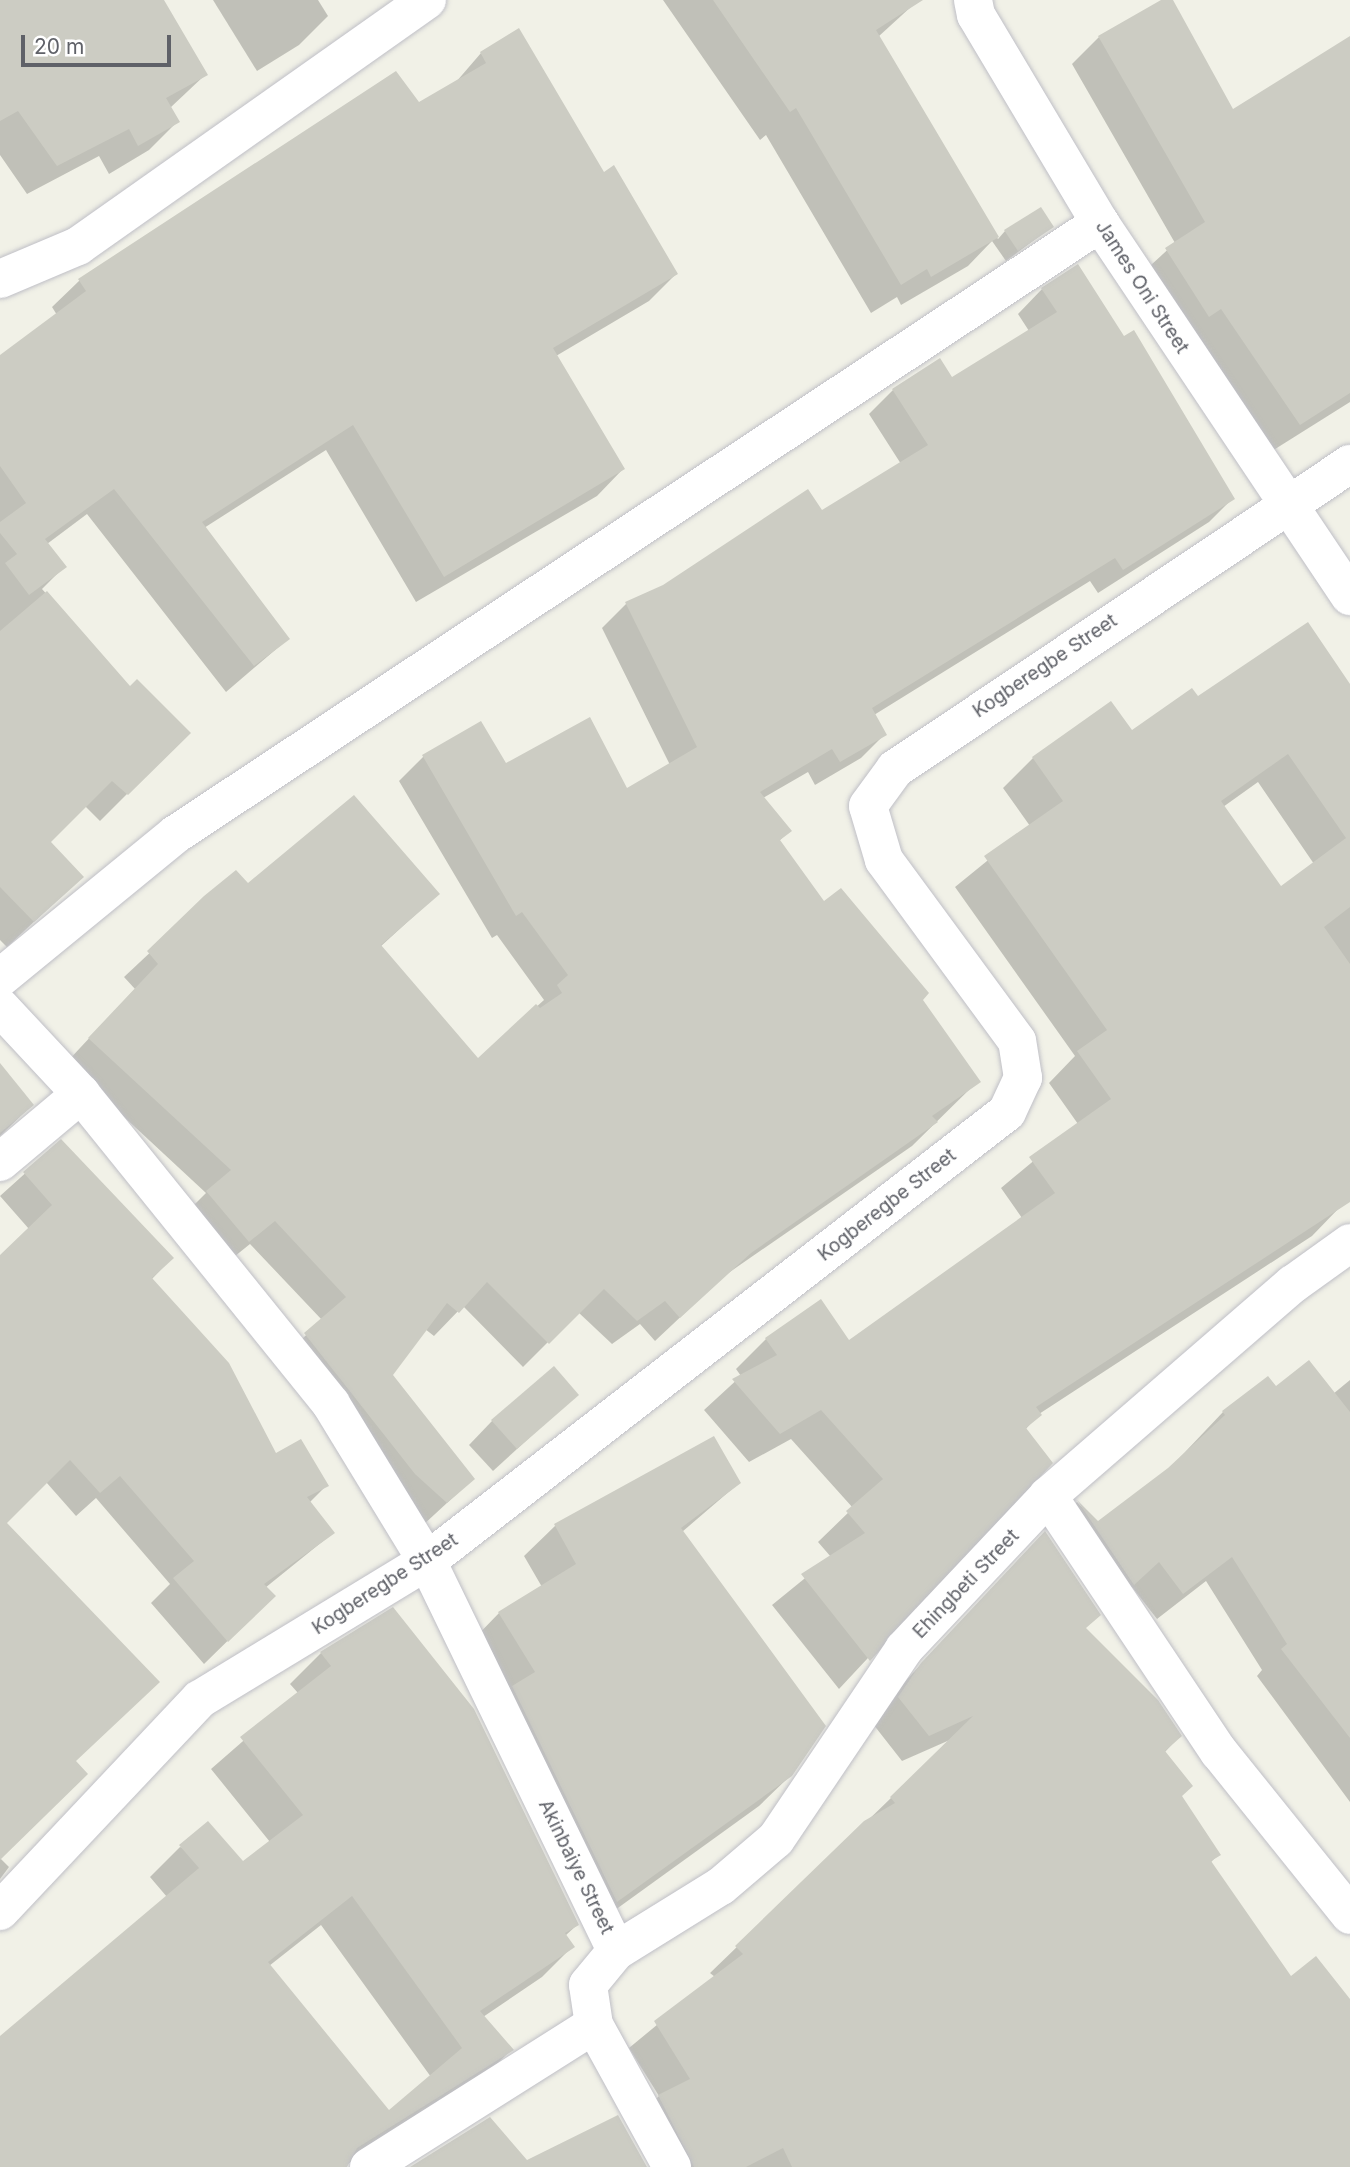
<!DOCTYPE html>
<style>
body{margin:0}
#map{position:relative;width:1350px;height:2167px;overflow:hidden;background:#f1f1e7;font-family:Inter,sans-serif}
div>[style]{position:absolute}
.shadow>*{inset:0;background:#0003}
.building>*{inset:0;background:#ccccc3}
.roads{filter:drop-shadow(0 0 2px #bfbfc6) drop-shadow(0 0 2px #bfbfc6)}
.minor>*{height:38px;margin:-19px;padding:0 19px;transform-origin:19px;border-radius:19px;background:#fff}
span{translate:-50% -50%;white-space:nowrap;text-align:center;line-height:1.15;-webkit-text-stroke:6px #fff;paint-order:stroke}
.street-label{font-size:19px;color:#5f6168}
.scale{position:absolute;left:21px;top:35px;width:150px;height:32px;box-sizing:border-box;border:4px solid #5f6168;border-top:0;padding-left:9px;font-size:21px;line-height:24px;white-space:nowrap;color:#5f6168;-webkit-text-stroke:5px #fff;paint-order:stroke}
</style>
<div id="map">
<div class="shadow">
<i style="clip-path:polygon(0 0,162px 0,205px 75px,170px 108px,178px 121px,149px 150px,109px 174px,99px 156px,27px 194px,0 155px)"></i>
<i style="clip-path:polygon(213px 0,318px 0,328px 16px,299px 45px,257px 71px)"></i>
<i style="clip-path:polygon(663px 0,910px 0,913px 5px,878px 37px,998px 239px,1005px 231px,1052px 227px,1006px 261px,992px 241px,968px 266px,901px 305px,897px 297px,871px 313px,766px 135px,760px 140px)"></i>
<i style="clip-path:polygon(1165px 0,1171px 0,1233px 112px,1350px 38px,1350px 402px,1272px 451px,1139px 276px,1175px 243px,1072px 64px,1099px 37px)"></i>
<i style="clip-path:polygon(481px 53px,603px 174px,676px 274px,649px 301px,556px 356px,623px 469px,597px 496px,416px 602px,326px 450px,204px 528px,288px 639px,226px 692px,87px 514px,47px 544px,64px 567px,42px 589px,130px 688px,188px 733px,100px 821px,85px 806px,48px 842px,82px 877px,7px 947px,0 940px,0 357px,57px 315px,52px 307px,79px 281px,396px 73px,418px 104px,456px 82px)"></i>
<i style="clip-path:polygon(1042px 289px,1233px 498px,1209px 522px,1098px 593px,1090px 581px,874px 715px,885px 734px,861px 758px,815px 785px,808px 772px,763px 798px,790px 830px,779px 841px,823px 903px,921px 1000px,978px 1081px,912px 1146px,724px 1276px,655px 1341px,640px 1324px,612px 1344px,578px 1312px,523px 1367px,463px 1306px,434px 1336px,425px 1329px,390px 1375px,473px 1479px,422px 1526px,281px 1359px,322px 1320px,250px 1244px,224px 1265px,183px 1216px,206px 1193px,66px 1063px,135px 989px,124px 977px,236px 872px,248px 886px,438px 894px,380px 947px,477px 1060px,544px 1000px,497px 935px,492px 938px,399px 781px,423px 757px,481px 724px,505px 765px,626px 790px,670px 765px,602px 628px,626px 604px,822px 513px,901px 464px,869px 414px,893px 390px,952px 380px,1029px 331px,1018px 314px)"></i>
<i style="clip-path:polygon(evenodd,1350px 687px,1350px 1178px,1341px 1206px,1312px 1236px,1039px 1414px,1025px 1430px,1050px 1463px,839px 1689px,772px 1605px,831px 1557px,818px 1542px,853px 1508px,791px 1439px,749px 1462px,704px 1410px,741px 1376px,736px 1369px,766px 1339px,849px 1343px,1022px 1218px,1001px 1188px,1078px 1124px,1049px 1083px,1075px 1056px,955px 887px,1030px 826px,1003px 788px,1033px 758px,1131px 733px,1197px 699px,1350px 687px,1258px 782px,1314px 864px,1281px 889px,1223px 807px,1258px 782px)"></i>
<i style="clip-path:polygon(0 1068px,32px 1105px,0 1136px)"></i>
<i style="clip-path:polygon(61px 1141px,172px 1258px,151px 1280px,276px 1455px,326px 1486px,309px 1503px,333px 1533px,265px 1588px,250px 1619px,204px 1664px,151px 1603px,170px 1584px,96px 1498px,76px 1516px,46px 1482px,4px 1523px,74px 1762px,0 1858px,9px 1867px,0 1879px,0 1258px,29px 1229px,0 1196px)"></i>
<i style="clip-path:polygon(1268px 1378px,1276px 1388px,1333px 1394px,1350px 1380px,1350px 1802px,1257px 1676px,1262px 1670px,1206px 1581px,1157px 1619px,1132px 1587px,1107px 1609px,1052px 1527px,1077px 1502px,1098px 1523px,1169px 1469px,1223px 1412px)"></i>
<i style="clip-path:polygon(576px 1395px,493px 1471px,469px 1445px,492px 1421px)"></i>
<i style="clip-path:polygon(713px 1438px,739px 1483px,682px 1532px,791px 1775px,759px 1806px,586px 1931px,469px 1644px,499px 1613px,542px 1587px,524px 1556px,555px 1526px)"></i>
<i style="clip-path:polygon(1020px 1559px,1180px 1736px,1164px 1753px,1180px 1797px,1219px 1854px,1210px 1863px,1290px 1979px,1350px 2002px,1350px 2167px,658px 2167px,633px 2122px,659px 2096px,629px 2048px,715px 1977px,710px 1973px,952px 1739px,902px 1761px,873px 1724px,896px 1691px)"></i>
<i style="clip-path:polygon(evenodd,393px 1609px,577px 1925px,565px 1936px,572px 1947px,542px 1977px,483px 2017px,511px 2050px,481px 2080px,343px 2167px,0 2167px,0 2040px,167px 1897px,150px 1877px,180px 1847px,243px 1863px,270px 1842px,211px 1769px,298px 1693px,290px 1684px,321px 1653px,393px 1609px,321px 1925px,431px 2077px,389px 2112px,269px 1966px,321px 1925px)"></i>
</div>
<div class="building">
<i style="clip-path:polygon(0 0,164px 0,208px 75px,166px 98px,180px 122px,138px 146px,129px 129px,57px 166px,18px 111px,0 121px)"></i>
<i style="clip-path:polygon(713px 0,923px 0,876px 30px,999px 237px,931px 277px,927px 269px,901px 285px,796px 108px,790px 112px)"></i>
<i style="clip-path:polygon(1161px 0,1173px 0,1233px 109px,1350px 36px,1350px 393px,1300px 425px,1221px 309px,1209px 317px,1165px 248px,1205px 222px,1098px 36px)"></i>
<i style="clip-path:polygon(519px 28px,604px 172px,614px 165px,678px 274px,553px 348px,625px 469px,444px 577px,353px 425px,202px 522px,290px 639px,254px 666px,114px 489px,45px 539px,67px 567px,29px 595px,5px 563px,17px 554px,0 533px,0 522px,26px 503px,0 466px,0 355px,86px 291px,78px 279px,396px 71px,419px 102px,486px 63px,480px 52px)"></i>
<i style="clip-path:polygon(1041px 207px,1054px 227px,1018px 251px,1004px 230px)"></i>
<i style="clip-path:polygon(1078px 264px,1124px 336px,1134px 330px,1235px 499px,1123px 570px,1115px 558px,872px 708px,887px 735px,840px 762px,832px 749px,760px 792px,792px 831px,780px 840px,824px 901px,841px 888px,929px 993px,923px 1000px,981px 1082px,932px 1116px,938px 1122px,751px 1253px,680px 1318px,665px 1301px,637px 1321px,604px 1289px,549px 1344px,487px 1282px,459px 1313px,447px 1303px,393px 1375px,475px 1479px,447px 1503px,415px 1474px,304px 1333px,346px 1297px,275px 1221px,249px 1242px,206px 1191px,231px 1170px,88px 1038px,158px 964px,147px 951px,204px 896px,236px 870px,248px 883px,354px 795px,440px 894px,381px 945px,478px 1058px,536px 1004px,540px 1008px,562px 993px,557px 985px,568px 975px,522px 912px,516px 916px,422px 755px,481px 721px,506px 763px,590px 717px,627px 788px,697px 747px,625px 602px,663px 585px,808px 489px,822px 510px,928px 445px,892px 389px,940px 358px,952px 377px,1057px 312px,1041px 288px)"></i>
<i style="clip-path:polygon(47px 591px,130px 686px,137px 679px,191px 733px,128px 795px,112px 781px,51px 842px,84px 877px,34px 922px,0 887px,0 631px)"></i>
<i style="clip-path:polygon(evenodd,1308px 622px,1350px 684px,1350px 907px,1324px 927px,1350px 964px,1350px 1202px,1036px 1407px,1042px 1415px,1026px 1428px,1053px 1463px,870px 1661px,801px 1574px,865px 1533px,846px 1511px,883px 1479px,821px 1410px,780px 1434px,732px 1379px,777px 1355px,765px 1338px,821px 1299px,849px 1340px,1055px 1193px,1029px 1157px,1111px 1099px,1077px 1051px,1107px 1030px,984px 856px,1063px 801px,1032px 757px,1111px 701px,1132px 730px,1192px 688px,1198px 696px,1308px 622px,1288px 754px,1346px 838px,1281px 886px,1221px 801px,1288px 754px)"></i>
<i style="clip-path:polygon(0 1063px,34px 1105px,0 1133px)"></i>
<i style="clip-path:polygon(61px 1139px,174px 1258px,152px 1278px,229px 1363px,276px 1453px,301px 1439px,329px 1486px,307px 1497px,335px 1533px,264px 1584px,276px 1596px,228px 1642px,173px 1578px,194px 1561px,120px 1476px,100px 1493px,70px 1460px,7px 1523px,160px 1682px,76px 1761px,88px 1774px,0 1860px,0 1255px,52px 1205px,23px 1172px)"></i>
<i style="clip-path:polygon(1309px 1360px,1350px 1412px,1350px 1738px,1281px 1649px,1287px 1644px,1232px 1557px,1183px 1594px,1159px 1562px,1134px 1585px,1077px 1500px,1098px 1521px,1168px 1468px,1225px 1415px,1222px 1411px,1268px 1376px,1276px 1386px)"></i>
<i style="clip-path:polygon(554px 1366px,579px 1395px,517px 1449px,491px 1420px)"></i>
<i style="clip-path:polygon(714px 1436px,741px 1483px,681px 1528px,826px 1726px,792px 1776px,617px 1902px,512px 1686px,535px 1672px,498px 1612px,576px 1564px,554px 1524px)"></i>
<i style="clip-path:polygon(1045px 1531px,1101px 1615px,1086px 1628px,1158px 1700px,1182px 1736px,1165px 1751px,1193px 1786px,1182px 1796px,1221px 1855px,1211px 1861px,1291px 1976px,1316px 1956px,1350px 1999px,1350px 2167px,792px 2167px,783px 2148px,746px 2167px,694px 2167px,658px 2095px,690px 2079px,654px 2021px,743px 1954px,735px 1946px,864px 1821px,895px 1803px,890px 1797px,973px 1716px,929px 1736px,898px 1697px,921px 1663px)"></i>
<i style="clip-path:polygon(evenodd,393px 1607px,474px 1709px,579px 1925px,565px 1933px,575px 1947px,480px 2011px,514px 2050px,357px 2148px,347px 2167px,0 2167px,0 2036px,199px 1868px,179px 1845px,208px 1821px,243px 1861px,303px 1815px,240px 1737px,331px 1666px,320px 1652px,393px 1607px,352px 1896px,462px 2048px,389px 2110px,268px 1962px,352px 1896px)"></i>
<i style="clip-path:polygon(618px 2115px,647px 2167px,410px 2167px,490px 2117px,527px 2160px)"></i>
</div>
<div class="roads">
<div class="minor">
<i style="left:973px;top:0;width:15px;rotate:79deg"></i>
<i style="left:976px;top:15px;width:242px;rotate:59.2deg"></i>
<i style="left:1100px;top:223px;width:449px;rotate:56.2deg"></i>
<i style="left:0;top:279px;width:85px;rotate:-22.9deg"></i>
<i style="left:78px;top:246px;width:427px;rotate:-35.2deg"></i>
<i style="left:0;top:978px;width:227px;rotate:-39.3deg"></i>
<i style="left:176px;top:834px;width:1108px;rotate:-33.47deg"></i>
<i style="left:0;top:1007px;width:119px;rotate:47deg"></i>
<i style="left:81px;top:1094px;width:398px;rotate:51.1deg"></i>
<i style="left:331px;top:1404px;width:184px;rotate:58.6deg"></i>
<i style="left:427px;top:1561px;width:433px;rotate:64.1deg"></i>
<i style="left:616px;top:1951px;width:44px;rotate:129.5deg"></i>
<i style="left:588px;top:1985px;width:40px;rotate:81.5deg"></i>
<i style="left:594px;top:2025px;width:162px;rotate:61.2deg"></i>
<i style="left:0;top:1162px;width:106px;rotate:-40deg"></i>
<i style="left:1048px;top:1496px;width:308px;rotate:56.3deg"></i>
<i style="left:1219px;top:1752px;width:209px;rotate:51.2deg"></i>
<i style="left:0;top:1911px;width:291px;rotate:-46.7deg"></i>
<i style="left:200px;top:1699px;width:266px;rotate:-31.3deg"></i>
<i style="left:427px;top:1561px;width:733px;rotate:-37.74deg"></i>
<i style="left:1007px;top:1112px;width:38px;rotate:-65deg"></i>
<i style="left:1023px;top:1078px;width:37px;rotate:-99deg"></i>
<i style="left:1017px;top:1041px;width:225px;rotate:-126.3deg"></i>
<i style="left:884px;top:860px;width:56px;rotate:-106.5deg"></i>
<i style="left:868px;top:806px;width:46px;rotate:-53.9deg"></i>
<i style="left:895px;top:769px;width:548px;rotate:-33.84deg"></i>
<i style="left:616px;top:1951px;width:123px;rotate:-31.8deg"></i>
<i style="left:721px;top:1886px;width:72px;rotate:-40.5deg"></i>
<i style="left:776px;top:1839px;width:229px;rotate:-56deg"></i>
<i style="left:904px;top:1649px;width:210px;rotate:-46.7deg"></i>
<i style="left:1048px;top:1496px;width:324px;rotate:-40.9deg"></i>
<i style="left:1293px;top:1284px;width:70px;rotate:-35.7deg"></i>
<i style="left:369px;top:2167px;width:266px;rotate:-32.3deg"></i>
</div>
</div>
<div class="street-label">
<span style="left:1142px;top:287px;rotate:57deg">James Oni Street</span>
<span style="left:1045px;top:666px;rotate:-34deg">Kogberegbe Street</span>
<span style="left:887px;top:1205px;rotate:-38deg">Kogberegbe Street</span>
<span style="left:385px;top:1584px;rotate:-33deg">Kogberegbe Street</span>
<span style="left:966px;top:1584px;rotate:-46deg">Ehingbeti Street</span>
<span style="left:576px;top:1867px;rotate:64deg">Akinbaiye Street</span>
</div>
<div class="scale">20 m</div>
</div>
